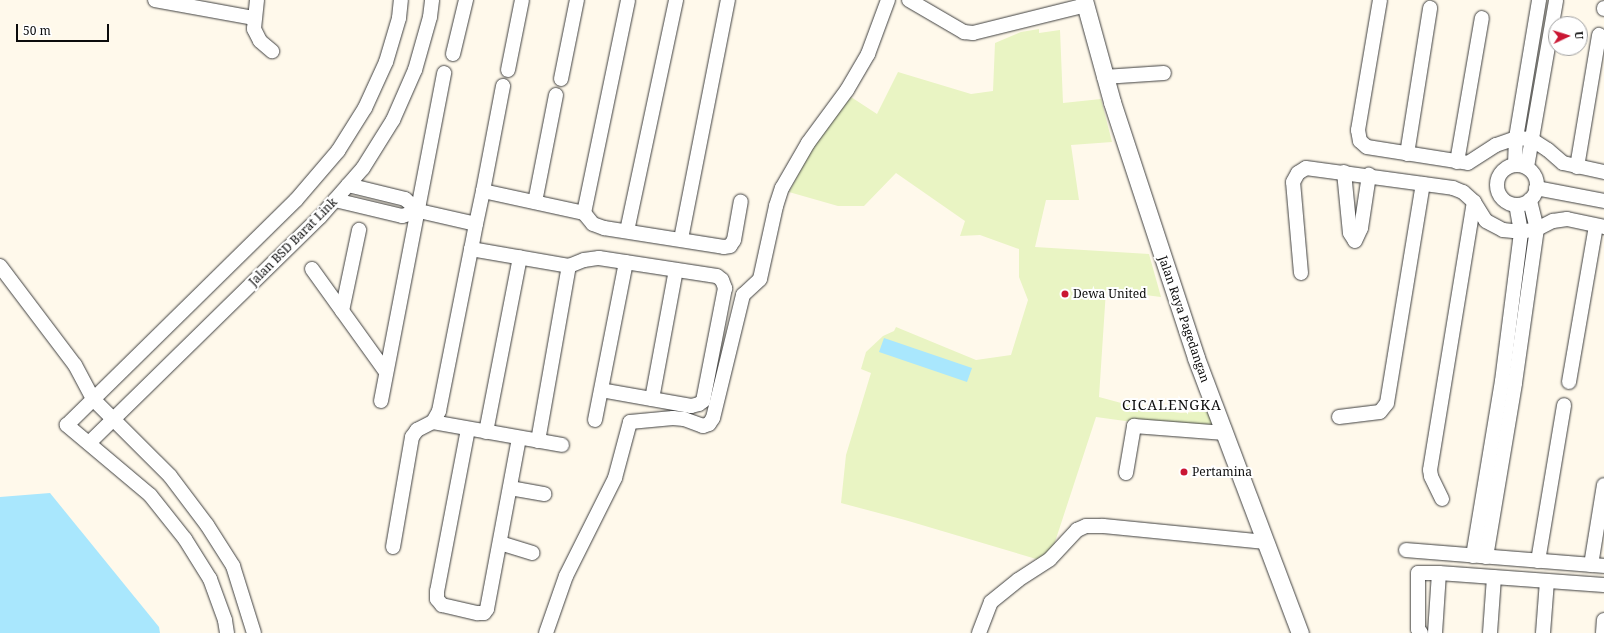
<!DOCTYPE html>
<style>
body{margin:0}
#map{position:relative;width:1604px;height:633px;overflow:hidden;background:#fff9eb;font-family:"Noto Serif",serif}
div>[style]{position:absolute}
.pitch>*{inset:0;background:#e9f4c3}
.water>*{inset:0;background:#a9e7fd}
.roads{filter:drop-shadow(0 0 1px #3f3f3f) drop-shadow(0 0 1px #3f3f3f)}
.minor>*{height:14px;margin:-7px;padding:0 7px;transform-origin:7px;border-radius:7px;background:#fff}
.minor>.ring{margin:-7px;padding:0;box-sizing:content-box;background:none;border:14px solid #fff;border-radius:50%}
.tertiary>*{height:17px;margin:-8.5px;padding:0 8.5px;transform-origin:8.5px;border-radius:8.5px;background:#fff}
.dots>*{width:11px;height:11px;translate:-50% -50%;box-sizing:border-box;border:2px solid #fff;border-radius:50%}
span{translate:-50% -50%;white-space:nowrap;text-align:center;line-height:1.15;-webkit-text-stroke:4px #fff;paint-order:stroke}
.street-label{font-size:12px;color:#0c0c0c}
.poi-label{font-size:12px;color:#0c0c0c}
.left{translate:0 -50%;text-align:left}
.quarter-label{font-size:14px;color:#0c0c0c;letter-spacing:1px}
.north{position:absolute;left:1548px;top:16px;width:40px;height:40px;box-sizing:border-box;background:#fff;border:1px solid #9e9e9e;border-radius:50%;rotate:86deg;font-size:11px;font-weight:700;line-height:16px;text-align:center;color:#0c0c0c}
.north::after{content:'';display:block;margin:auto;width:14px;height:18px;background:#ca1633;clip-path:polygon(50% 0,100% 100%,50% 72%,0 100%)}
.scale{position:absolute;left:16px;top:24px;width:93px;height:18px;box-sizing:border-box;border:2px solid #0c0c0c;border-top:0;padding-left:5px;font-size:12px;line-height:14px;white-space:nowrap;color:#0c0c0c;-webkit-text-stroke:3px #fff;paint-order:stroke}
</style>
<div id="map">
<div class="pitch">
<i style="clip-path:polygon(1039px 29px,1039px 33px,1060px 30px,1063px 103px,1101px 99px,1112px 142px,1071px 145px,1079px 200px,1046px 200px,1035px 247px,1149px 254px,1161px 297px,1106px 290px,1099px 397px,1136px 407px,1181px 413px,1209px 411px,1214px 428px,1147px 424px,1096px 417px,1052px 551px,1043px 561px,905px 520px,841px 503px,846px 455px,871px 373px,861px 369px,866px 352px,883px 336px,894px 331px,896px 327px,976px 360px,1011px 355px,1028px 300px,1019px 277px,1019px 249px,980px 235px,960px 236px,965px 221px,896px 173px,864px 206px,838px 206px,789px 192px,815px 143px,851px 97px,877px 114px,898px 72px,971px 94px,993px 91px,995px 43px,1021px 32px)"></i>
</div>
<div class="water">
<i style="clip-path:polygon(884px 338px,972px 368px,967px 382px,879px 352px)"></i>
<i style="clip-path:polygon(50px 493px,159px 627px,160px 633px,0 633px,0 497px)"></i>
</div>
<div class="roads">
<div class="minor">
<i style="left:155px;top:0;width:101px;rotate:10.3deg"></i>
<i style="left:257px;top:0;width:29px;rotate:96deg"></i>
<i style="left:254px;top:29px;width:13px;rotate:63deg"></i>
<i style="left:260px;top:41px;width:16px;rotate:40deg"></i>
<i style="left:909px;top:0;width:64px;rotate:30.2deg"></i>
<i style="left:964px;top:32px;width:9px;rotate:6deg"></i>
<i style="left:973px;top:33px;width:116px;rotate:-13.9deg"></i>
<i style="left:1380px;top:0;width:132px;rotate:99.6deg"></i>
<i style="left:1358px;top:130px;width:11px;rotate:80deg"></i>
<i style="left:1360px;top:141px;width:9px;rotate:41deg"></i>
<i style="left:1367px;top:147px;width:102px;rotate:9deg"></i>
<i style="left:1468px;top:163px;width:33px;rotate:-33deg"></i>
<i style="left:1496px;top:145px;width:21px;rotate:-19deg"></i>
<i style="left:1516px;top:138px;width:15px;rotate:4deg"></i>
<i style="left:1531px;top:139px;width:20px;rotate:33deg"></i>
<i style="left:1548px;top:150px;width:20px;rotate:41deg"></i>
<i style="left:1563px;top:163px;width:42px;rotate:12.4deg"></i>
<i style="left:1604px;top:9px;width:1px;rotate:-90deg"></i>
<i style="left:453px;top:54px;width:56px;rotate:-76.5deg"></i>
<i style="left:508px;top:70px;width:71px;rotate:-78.7deg"></i>
<i style="left:1104px;top:77px;width:60px;rotate:-3.8deg"></i>
<i style="left:561px;top:79px;width:81px;rotate:-78.6deg"></i>
<i style="left:1407px;top:154px;width:148px;rotate:-81deg"></i>
<i style="left:1457px;top:162px;width:146px;rotate:-80.2deg"></i>
<i style="left:1515px;top:165px;width:27px;rotate:-88deg"></i>
<i style="left:1516px;top:138px;width:140px;rotate:-80.5deg"></i>
<i class="ring" style="left:1497px;top:165px;width:26px;height:26px"></i>
<i style="left:1527px;top:167px;width:169px;rotate:-80.1deg"></i>
<i style="left:1577px;top:167px;width:134px;rotate:-80.5deg"></i>
<i style="left:1344px;top:172px;width:61px;rotate:84.4deg"></i>
<i style="left:1350px;top:233px;width:9px;rotate:58deg"></i>
<i style="left:1355px;top:241px;width:14px;rotate:-65deg"></i>
<i style="left:1361px;top:228px;width:54px;rotate:-81.4deg"></i>
<i style="left:348px;top:185px;width:59px;rotate:13.8deg"></i>
<i style="left:405px;top:199px;width:18px;rotate:41deg"></i>
<i style="left:1536px;top:188px;width:69px;rotate:10.8deg"></i>
<i style="left:483px;top:191px;width:107px;rotate:-79.2deg"></i>
<i style="left:335px;top:200px;width:69px;rotate:13.4deg"></i>
<i style="left:402px;top:216px;width:18px;rotate:-16deg"></i>
<i style="left:419px;top:211px;width:58px;rotate:12.8deg"></i>
<i style="left:476px;top:224px;width:34px;rotate:-78deg"></i>
<i style="left:483px;top:191px;width:103px;rotate:12.3deg"></i>
<i style="left:584px;top:213px;width:14px;rotate:51deg"></i>
<i style="left:593px;top:224px;width:12px;rotate:20deg"></i>
<i style="left:604px;top:228px;width:121px;rotate:9deg"></i>
<i style="left:724px;top:247px;width:6px;rotate:-9deg"></i>
<i style="left:730px;top:246px;width:7px;rotate:-56deg"></i>
<i style="left:734px;top:240px;width:39px;rotate:-80deg"></i>
<i style="left:535px;top:202px;width:109px;rotate:-78.9deg"></i>
<i style="left:584px;top:213px;width:217px;rotate:-78.3deg"></i>
<i style="left:476px;top:224px;width:25px;rotate:101deg"></i>
<i style="left:471px;top:249px;width:99px;rotate:9.8deg"></i>
<i style="left:569px;top:266px;width:16px;rotate:-22deg"></i>
<i style="left:584px;top:260px;width:15px;rotate:-8deg"></i>
<i style="left:599px;top:258px;width:119px;rotate:8.7deg"></i>
<i style="left:717px;top:276px;width:6px;rotate:39deg"></i>
<i style="left:722px;top:280px;width:9px;rotate:69deg"></i>
<i style="left:725px;top:288px;width:115px;rotate:101deg"></i>
<i style="left:703px;top:401px;width:5px;rotate:143deg"></i>
<i style="left:699px;top:404px;width:8px;rotate:166deg"></i>
<i style="left:691px;top:406px;width:91px;rotate:-169.9deg"></i>
<i style="left:627px;top:231px;width:236px;rotate:-78deg"></i>
<i style="left:681px;top:239px;width:244px;rotate:-78.9deg"></i>
<i style="left:0;top:266px;width:124px;rotate:52.9deg"></i>
<i style="left:75px;top:365px;width:38px;rotate:62deg"></i>
<i style="left:93px;top:399px;width:109px;rotate:45deg"></i>
<i style="left:170px;top:476px;width:61px;rotate:52.9deg"></i>
<i style="left:207px;top:525px;width:49px;rotate:57.6deg"></i>
<i style="left:233px;top:566px;width:70px;rotate:72.6deg"></i>
<i style="left:312px;top:269px;width:127px;rotate:54.3deg"></i>
<i style="left:1301px;top:273px;width:91px;rotate:-95deg"></i>
<i style="left:1293px;top:182px;width:10px;rotate:-61deg"></i>
<i style="left:1298px;top:173px;width:9px;rotate:-32deg"></i>
<i style="left:1306px;top:168px;width:148px;rotate:7.7deg"></i>
<i style="left:1453px;top:188px;width:11px;rotate:22deg"></i>
<i style="left:1463px;top:192px;width:15px;rotate:42deg"></i>
<i style="left:1474px;top:202px;width:22px;rotate:58deg"></i>
<i style="left:1486px;top:221px;width:19px;rotate:28deg"></i>
<i style="left:1503px;top:230px;width:18px;rotate:6deg"></i>
<i style="left:1521px;top:232px;width:16px;rotate:-11deg"></i>
<i style="left:1537px;top:229px;width:18px;rotate:-27deg"></i>
<i style="left:1553px;top:221px;width:14px;rotate:-8deg"></i>
<i style="left:1567px;top:219px;width:38px;rotate:12deg"></i>
<i style="left:342px;top:311px;width:83px;rotate:-78.1deg"></i>
<i style="left:1569px;top:382px;width:158px;rotate:-80.2deg"></i>
<i style="left:652px;top:399px;width:131px;rotate:-79.5deg"></i>
<i style="left:381px;top:401px;width:334px;rotate:-79.1deg"></i>
<i style="left:1339px;top:417px;width:41px;rotate:-7deg"></i>
<i style="left:1380px;top:412px;width:11px;rotate:-52deg"></i>
<i style="left:1387px;top:403px;width:222px;rotate:-80.7deg"></i>
<i style="left:595px;top:420px;width:161px;rotate:-78.9deg"></i>
<i style="left:433px;top:422px;width:131px;rotate:10.1deg"></i>
<i style="left:468px;top:429px;width:165px;rotate:100.8deg"></i>
<i style="left:437px;top:591px;width:8px;rotate:90deg"></i>
<i style="left:437px;top:599px;width:8px;rotate:50deg"></i>
<i style="left:442px;top:605px;width:37px;rotate:13deg"></i>
<i style="left:478px;top:613px;width:6px"></i>
<i style="left:484px;top:613px;width:5px;rotate:-53deg"></i>
<i style="left:487px;top:609px;width:174px;rotate:-79.4deg"></i>
<i style="left:486px;top:432px;width:178px;rotate:-79deg"></i>
<i style="left:538px;top:441px;width:178px;rotate:-80deg"></i>
<i style="left:89px;top:443px;width:323px;rotate:-44.4deg"></i>
<i style="left:320px;top:217px;width:65px;rotate:-48.7deg"></i>
<i style="left:363px;top:168px;width:57px;rotate:-58deg"></i>
<i style="left:393px;top:120px;width:55px;rotate:-66.3deg"></i>
<i style="left:415px;top:70px;width:55px;rotate:-74.2deg"></i>
<i style="left:430px;top:17px;width:17px;rotate:-83deg"></i>
<i style="left:1126px;top:473px;width:48px;rotate:-80.3deg"></i>
<i style="left:1134px;top:426px;width:91px;rotate:4.4deg"></i>
<i style="left:510px;top:488px;width:35px;rotate:10deg"></i>
<i style="left:1442px;top:499px;width:25px;rotate:-116deg"></i>
<i style="left:1431px;top:476px;width:6px;rotate:-99deg"></i>
<i style="left:1430px;top:470px;width:272px;rotate:-80.7deg"></i>
<i style="left:500px;top:543px;width:34px;rotate:17deg"></i>
<i style="left:393px;top:547px;width:112px;rotate:-80.2deg"></i>
<i style="left:412px;top:437px;width:9px;rotate:-54deg"></i>
<i style="left:417px;top:430px;width:18px;rotate:-27deg"></i>
<i style="left:433px;top:422px;width:13px;rotate:-61deg"></i>
<i style="left:439px;top:411px;width:165px;rotate:-78.8deg"></i>
<i style="left:1406px;top:550px;width:199px;rotate:4.6deg"></i>
<i style="left:1473px;top:556px;width:177px;rotate:-80.6deg"></i>
<i style="left:1502px;top:381px;width:150px;rotate:-82.7deg"></i>
<i style="left:1521px;top:232px;width:27px;rotate:-100deg"></i>
<i style="left:1486px;top:557px;width:176px;rotate:-80.5deg"></i>
<i style="left:1515px;top:383px;width:156px;rotate:-81.9deg"></i>
<i style="left:1537px;top:229px;width:30px;rotate:-104deg"></i>
<i style="left:1538px;top:561px;width:158px;rotate:-80.5deg"></i>
<i style="left:1591px;top:565px;width:81px;rotate:-80.8deg"></i>
<i style="left:227px;top:633px;width:13px;rotate:-99deg"></i>
<i style="left:225px;top:620px;width:44px;rotate:-110.1deg"></i>
<i style="left:210px;top:579px;width:47px;rotate:-122deg"></i>
<i style="left:185px;top:539px;width:56px;rotate:-128.5deg"></i>
<i style="left:150px;top:495px;width:109px;rotate:-139.9deg"></i>
<i style="left:67px;top:425px;width:321px;rotate:-44.5deg"></i>
<i style="left:296px;top:200px;width:65px;rotate:-49.4deg"></i>
<i style="left:338px;top:151px;width:51px;rotate:-57.9deg"></i>
<i style="left:365px;top:108px;width:51px;rotate:-65.5deg"></i>
<i style="left:386px;top:62px;width:46px;rotate:-73.5deg"></i>
<i style="left:399px;top:18px;width:18px;rotate:-84deg"></i>
<i style="left:546px;top:633px;width:60px;rotate:-70.7deg"></i>
<i style="left:566px;top:576px;width:110px;rotate:-63.4deg"></i>
<i style="left:615px;top:478px;width:58px;rotate:-75deg"></i>
<i style="left:630px;top:422px;width:43px;rotate:-5.3deg"></i>
<i style="left:673px;top:418px;width:11px;rotate:5deg"></i>
<i style="left:684px;top:419px;width:20px;rotate:20deg"></i>
<i style="left:703px;top:426px;width:6px;rotate:-18deg"></i>
<i style="left:709px;top:424px;width:7px;rotate:-56deg"></i>
<i style="left:713px;top:418px;width:127px;rotate:-76.3deg"></i>
<i style="left:743px;top:295px;width:23px;rotate:-43deg"></i>
<i style="left:760px;top:279px;width:75px;rotate:-77.6deg"></i>
<i style="left:776px;top:206px;width:19px;rotate:-72deg"></i>
<i style="left:782px;top:188px;width:52px;rotate:-60deg"></i>
<i style="left:808px;top:143px;width:66px;rotate:-53.7deg"></i>
<i style="left:847px;top:90px;width:42px;rotate:-59.7deg"></i>
<i style="left:868px;top:54px;width:58px;rotate:-69.7deg"></i>
<i style="left:979px;top:633px;width:33px;rotate:-69deg"></i>
<i style="left:991px;top:602px;width:35px;rotate:-39deg"></i>
<i style="left:1018px;top:580px;width:38px;rotate:-33deg"></i>
<i style="left:1050px;top:559px;width:40px;rotate:-47deg"></i>
<i style="left:1077px;top:530px;width:10px;rotate:-24deg"></i>
<i style="left:1086px;top:526px;width:17px"></i>
<i style="left:1103px;top:526px;width:164px;rotate:5.6deg"></i>
<i style="left:1421px;top:633px;width:5px;rotate:-127deg"></i>
<i style="left:1418px;top:629px;width:56px;rotate:-90deg"></i>
<i style="left:1418px;top:573px;width:21px"></i>
<i style="left:1435px;top:633px;width:60px;rotate:-86.2deg"></i>
<i style="left:1439px;top:573px;width:165px;rotate:4.2deg"></i>
<i style="left:1490px;top:633px;width:56px;rotate:-85.9deg"></i>
<i style="left:1543px;top:633px;width:52px;rotate:-85.6deg"></i>
<i style="left:1603px;top:633px;width:13px;rotate:-86deg"></i>
</div>
<div class="tertiary">
<i style="left:1084px;top:0;width:106px;rotate:74.6deg"></i>
<i style="left:1112px;top:102px;width:269px;rotate:71.8deg"></i>
<i style="left:1196px;top:358px;width:294px;rotate:69.3deg"></i>
</div>
</div>
<div class="dots">
<i style="left:1065px;top:294px;background:#ca1633"></i>
<i style="left:1184px;top:472px;background:#ca1633"></i>
</div>
<div class="street-label">
<span style="left:293px;top:242px;rotate:-45deg">Jalan BSD Barat Link</span>
<span style="left:1184px;top:319px;rotate:71deg">Jalan Raya Pagedangan</span>
</div>
<div class="poi-label">
<span class="left" style="left:1073px;top:294px">Dewa United</span>
<span class="left" style="left:1192px;top:472px">Pertamina</span>
</div>
<div class="quarter-label">
<span style="left:1172px;top:405px">CICALENGKA</span>
</div>
<div class="north">U</div>
<div class="scale">50 m</div>
</div>
